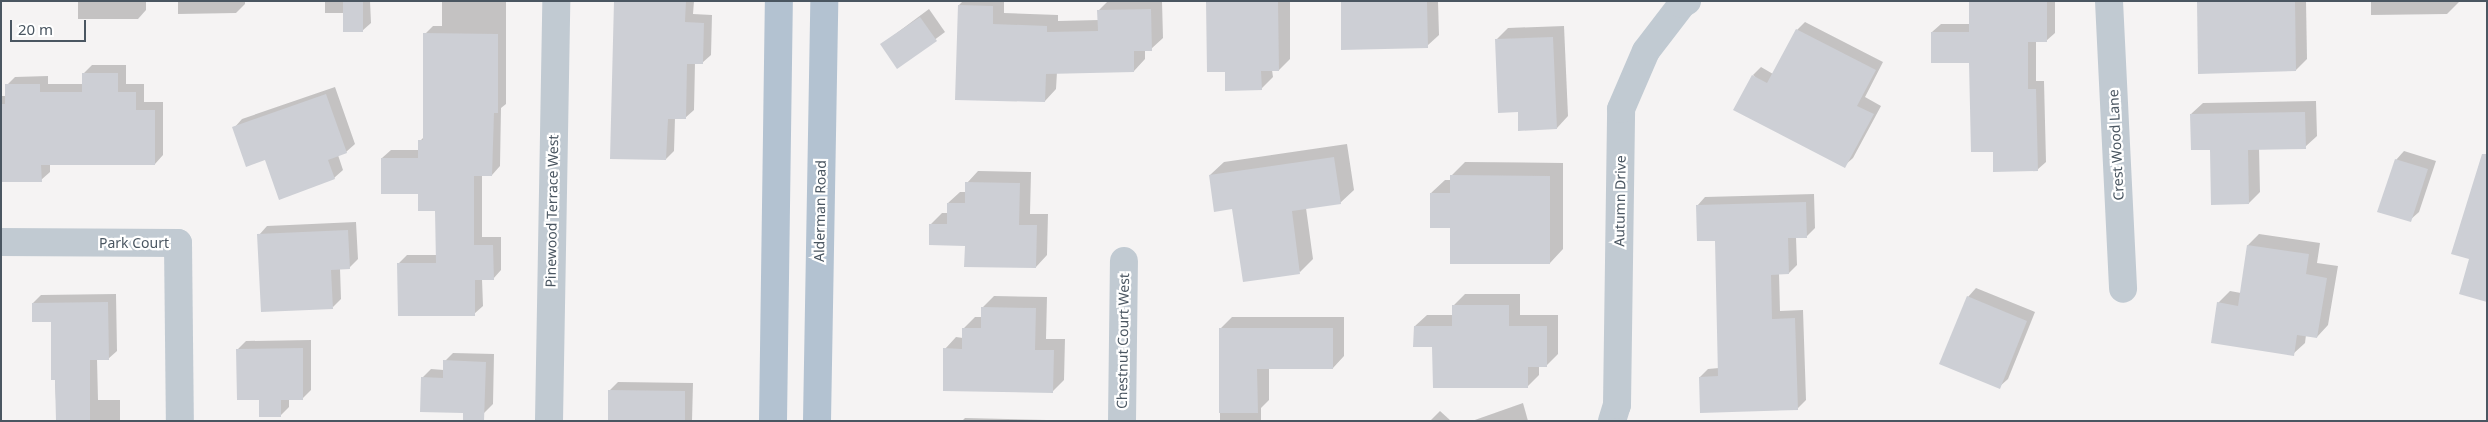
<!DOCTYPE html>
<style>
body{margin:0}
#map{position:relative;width:2488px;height:422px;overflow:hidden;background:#f5f3f3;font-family:"Noto Sans",sans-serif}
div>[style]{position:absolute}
.shadow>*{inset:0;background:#0003}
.building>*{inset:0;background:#cdcfd5}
.minor>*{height:28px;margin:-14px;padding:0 14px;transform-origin:14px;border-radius:14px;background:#c1cad2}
.major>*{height:28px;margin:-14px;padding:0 14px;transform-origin:14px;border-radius:14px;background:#b3c2d1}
span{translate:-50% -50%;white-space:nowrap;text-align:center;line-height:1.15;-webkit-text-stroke:4.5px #fff;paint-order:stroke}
.street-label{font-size:14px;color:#4a5661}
.frame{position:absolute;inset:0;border:2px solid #4a5661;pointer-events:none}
.scale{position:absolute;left:10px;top:20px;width:76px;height:22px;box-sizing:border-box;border:2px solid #4a5661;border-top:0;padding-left:6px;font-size:15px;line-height:18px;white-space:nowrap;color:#4a5661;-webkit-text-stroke:4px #fff;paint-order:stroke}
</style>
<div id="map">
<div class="shadow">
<i style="clip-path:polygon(78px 1px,146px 1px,146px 10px,138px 19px,78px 19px)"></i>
<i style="clip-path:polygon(178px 1px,245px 1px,245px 4px,236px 13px,178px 14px)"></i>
<i style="clip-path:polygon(325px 1px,370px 1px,371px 23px,362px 31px,344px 13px,325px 13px)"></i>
<i style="clip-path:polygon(442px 1px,506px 1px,506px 104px,501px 108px,500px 166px,492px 175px,482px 175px,482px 237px,501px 237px,501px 270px,493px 279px,482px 279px,483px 306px,474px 314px,398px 264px,407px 255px,437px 255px,437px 210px,382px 158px,391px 150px,420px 150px,420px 141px,424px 137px,425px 34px,433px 26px,442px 26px)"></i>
<i style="clip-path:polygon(615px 1px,694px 1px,693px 14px,712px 15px,711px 55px,702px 63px,695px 63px,694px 110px,685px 118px,675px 118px,674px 151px,666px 159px)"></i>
<i style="clip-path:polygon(963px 1px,1004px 1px,1004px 13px,1058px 15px,1058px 21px,1099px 20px,1098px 11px,1108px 1px,1162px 1px,1163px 38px,1151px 49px,1145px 50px,1145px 59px,1134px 71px,1057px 72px,1056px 89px,1045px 101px,959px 5px)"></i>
<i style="clip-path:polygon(1207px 1px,1290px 1px,1290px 59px,1279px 70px,1272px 70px,1273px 77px,1261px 89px,1226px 71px)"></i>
<i style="clip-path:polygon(1342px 1px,1438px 1px,1439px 35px,1427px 46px)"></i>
<i style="clip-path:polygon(1970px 1px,2055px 1px,2055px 33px,2046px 41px,2036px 41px,2036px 81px,2044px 81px,2046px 162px,2037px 170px,1994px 151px,1970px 62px,1932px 32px,1941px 24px,1971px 24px)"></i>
<i style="clip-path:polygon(2198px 1px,2306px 1px,2307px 59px,2296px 70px)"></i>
<i style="clip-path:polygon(2371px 1px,2460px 1px,2447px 14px,2371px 15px)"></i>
<i style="clip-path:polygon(929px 9px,945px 32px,898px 67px,882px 44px)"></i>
<i style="clip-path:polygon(1805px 22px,1883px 62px,1865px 97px,1881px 106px,1853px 158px,1844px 166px,1753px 75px,1761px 67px,1773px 74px,1797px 30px)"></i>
<i style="clip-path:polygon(1564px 26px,1568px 116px,1557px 128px,1519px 111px,1496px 40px,1508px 28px)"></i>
<i style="clip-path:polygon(92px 65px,126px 65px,126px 84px,144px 84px,144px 102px,163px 102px,163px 155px,155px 164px,50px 164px,50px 172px,41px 180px,1px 181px,1px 96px,7px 96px,7px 85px,15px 77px,48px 76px,48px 84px,83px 84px,83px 74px)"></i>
<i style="clip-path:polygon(335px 87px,355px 144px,346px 152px,338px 155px,343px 170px,334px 178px,265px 158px,234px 128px,242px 119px)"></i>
<i style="clip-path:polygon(2316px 101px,2317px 136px,2305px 147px,2259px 148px,2260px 192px,2249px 203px,2211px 149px,2191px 114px,2203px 103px)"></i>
<i style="clip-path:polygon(1347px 144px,1354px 190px,1340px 203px,1306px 208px,1313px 259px,1300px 272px,1233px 207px,1210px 175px,1224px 162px)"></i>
<i style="clip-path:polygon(2404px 151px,2436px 161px,2419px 212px,2410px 220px,2396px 160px)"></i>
<i style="clip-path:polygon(1465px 162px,1563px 163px,1563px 249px,1550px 263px,1451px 227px,1431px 193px,1445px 180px,1451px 180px,1451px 176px)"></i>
<i style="clip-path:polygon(978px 171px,1031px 172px,1030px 214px,1048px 214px,1047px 255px,1036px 267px,966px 245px,930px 225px,942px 213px,948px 213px,948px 203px,960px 192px,966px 192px,967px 183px)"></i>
<i style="clip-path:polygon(1814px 194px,1815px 228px,1806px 237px,1796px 237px,1797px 265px,1789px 273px,1779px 273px,1780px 311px,1803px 310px,1806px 400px,1797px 409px,1700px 377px,1708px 369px,1719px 368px,1716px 239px,1697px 206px,1705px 197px)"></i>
<i style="clip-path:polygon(356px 222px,358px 259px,349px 268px,340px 268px,341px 299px,333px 307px,259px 235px,267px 226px)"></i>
<i style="clip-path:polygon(2259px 234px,2320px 243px,2317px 263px,2338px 266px,2328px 325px,2317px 337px,2306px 335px,2305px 343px,2293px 354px,2218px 303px,2230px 291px,2241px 293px,2248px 245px)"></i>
<i style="clip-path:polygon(1976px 288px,2035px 312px,2008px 379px,1999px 387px,1968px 297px)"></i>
<i style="clip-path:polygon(116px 294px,117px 351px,108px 359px,97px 359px,98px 400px,120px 400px,120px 421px,57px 421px,52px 321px,33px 303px,41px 295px)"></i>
<i style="clip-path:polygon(1465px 294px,1520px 294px,1520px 315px,1558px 315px,1558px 354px,1546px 366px,1539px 366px,1539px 375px,1527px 387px,1434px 345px,1415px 326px,1427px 315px,1453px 315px,1453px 306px)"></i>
<i style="clip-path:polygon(994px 296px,1047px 297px,1046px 339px,1065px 339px,1064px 380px,1053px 391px,945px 349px,956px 337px,963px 338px,963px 329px,975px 317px,982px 317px,982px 308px)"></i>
<i style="clip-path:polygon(1232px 317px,1344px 317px,1344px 356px,1333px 368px,1269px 367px,1269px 400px,1261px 408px,1261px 421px,1220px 421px,1220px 329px)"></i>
<i style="clip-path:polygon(311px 340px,311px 390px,303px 398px,289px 398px,289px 407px,280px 416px,260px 398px,238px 349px,246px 341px)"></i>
<i style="clip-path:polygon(453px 353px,494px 354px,493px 404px,484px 413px,422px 378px,431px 369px,444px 370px,445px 361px)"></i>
<i style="clip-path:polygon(618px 382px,693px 383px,692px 421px,609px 421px,609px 391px)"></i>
<i style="clip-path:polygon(1523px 403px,1528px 421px,1472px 421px)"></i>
<i style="clip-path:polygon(1440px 411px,1451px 421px,1430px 421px)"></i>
<i style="clip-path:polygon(965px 418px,1047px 420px,1047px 421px,962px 421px)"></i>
</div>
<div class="building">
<i style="clip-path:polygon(343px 1px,363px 1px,363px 32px,343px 32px)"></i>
<i style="clip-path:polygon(614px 1px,686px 1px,685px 22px,704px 23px,703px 64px,687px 64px,686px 119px,668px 119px,666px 160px,610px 159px)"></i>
<i style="clip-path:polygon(1206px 1px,1278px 1px,1279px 71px,1261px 71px,1262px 90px,1225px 91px,1225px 72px,1207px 72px)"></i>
<i style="clip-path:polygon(1341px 1px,1427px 1px,1428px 48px,1341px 50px)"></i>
<i style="clip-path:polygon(1969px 1px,2047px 1px,2047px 42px,2028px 42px,2028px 89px,2036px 89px,2038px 171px,1993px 172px,1993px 152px,1971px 152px,1969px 63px,1931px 63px,1931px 32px,1969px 32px)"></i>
<i style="clip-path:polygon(2197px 1px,2295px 1px,2296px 71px,2198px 74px)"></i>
<i style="clip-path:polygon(958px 5px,993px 6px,993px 24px,1047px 26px,1047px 32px,1098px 31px,1097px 10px,1151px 9px,1152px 51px,1134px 51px,1134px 72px,1046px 74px,1045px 102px,955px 100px)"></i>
<i style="clip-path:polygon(920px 17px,937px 41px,897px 69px,880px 44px)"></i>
<i style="clip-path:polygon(1796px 29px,1876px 70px,1857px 106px,1874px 114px,1845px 168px,1733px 110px,1752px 75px,1767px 83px)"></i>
<i style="clip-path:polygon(423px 33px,498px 34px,498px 113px,494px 113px,492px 176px,474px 176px,474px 245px,493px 245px,494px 280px,475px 280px,475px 316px,398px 316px,397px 263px,436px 263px,435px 211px,418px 211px,418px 194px,381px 194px,381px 158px,418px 158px,418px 140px,423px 140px)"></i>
<i style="clip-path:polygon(1553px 37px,1557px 129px,1518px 131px,1518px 112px,1498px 113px,1495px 39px)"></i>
<i style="clip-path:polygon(82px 73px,118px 73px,118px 92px,136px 92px,136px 110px,155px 110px,155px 165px,41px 165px,42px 182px,1px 182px,1px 104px,5px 104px,5px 84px,40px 84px,40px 92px,82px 92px)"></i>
<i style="clip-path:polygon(326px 94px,347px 153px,328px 160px,335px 179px,279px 200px,265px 160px,246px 167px,232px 127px)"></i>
<i style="clip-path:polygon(2305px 112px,2306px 149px,2248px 150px,2249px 204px,2211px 205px,2210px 150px,2191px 150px,2190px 114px)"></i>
<i style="clip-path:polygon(2482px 154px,2487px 154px,2487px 302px,2459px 294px,2469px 259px,2451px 254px)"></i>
<i style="clip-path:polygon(1334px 157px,1341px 204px,1292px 211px,1300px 274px,1243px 282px,1232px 209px,1214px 212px,1209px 175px)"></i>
<i style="clip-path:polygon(2395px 159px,2428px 169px,2411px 222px,2377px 212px)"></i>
<i style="clip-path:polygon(1450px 175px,1550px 176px,1550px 264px,1450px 264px,1450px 228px,1430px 228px,1430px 193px,1450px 193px)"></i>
<i style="clip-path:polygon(965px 182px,1020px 183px,1019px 225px,1037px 225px,1036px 268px,964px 267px,965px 246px,929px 245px,929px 224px,947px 224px,947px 203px,965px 203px)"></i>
<i style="clip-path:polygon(1806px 202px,1807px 238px,1788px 238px,1789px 274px,1771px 275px,1772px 319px,1795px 318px,1798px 410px,1700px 413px,1699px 377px,1718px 376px,1715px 241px,1697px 241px,1696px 205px)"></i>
<i style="clip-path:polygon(348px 230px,350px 269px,331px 270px,333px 309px,261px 312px,257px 234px)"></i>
<i style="clip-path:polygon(2247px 245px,2309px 254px,2306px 274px,2327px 278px,2317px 338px,2297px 335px,2294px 356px,2211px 343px,2217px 302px,2238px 306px)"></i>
<i style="clip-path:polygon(1967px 296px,2027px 321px,2000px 389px,1939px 364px)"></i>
<i style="clip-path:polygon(108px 302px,109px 360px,90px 360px,90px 421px,56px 421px,55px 380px,51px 380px,51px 322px,32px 322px,32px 303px)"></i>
<i style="clip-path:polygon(1452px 305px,1509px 305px,1509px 326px,1547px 326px,1547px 367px,1528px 367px,1528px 388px,1433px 388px,1432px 347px,1413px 347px,1414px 326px,1452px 326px)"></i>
<i style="clip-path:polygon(981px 307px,1036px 308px,1035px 350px,1054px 350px,1053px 393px,943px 391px,943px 348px,962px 349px,962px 328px,981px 328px)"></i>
<i style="clip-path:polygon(1219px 328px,1333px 328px,1333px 369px,1257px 369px,1258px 413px,1219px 413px)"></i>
<i style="clip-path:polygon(303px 348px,303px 400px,281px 400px,281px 417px,259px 417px,259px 400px,237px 400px,236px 349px)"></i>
<i style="clip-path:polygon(443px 360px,486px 362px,484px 421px,463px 421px,463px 413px,420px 412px,421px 377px,443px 378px)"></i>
<i style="clip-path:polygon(608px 390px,685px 391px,685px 421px,608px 421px)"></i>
</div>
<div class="minor">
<i style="left:2109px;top:1px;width:288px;rotate:87.2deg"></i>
<i style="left:1px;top:242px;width:177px;rotate:0.3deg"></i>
<i style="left:178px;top:243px;width:178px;rotate:89.4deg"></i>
<i style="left:549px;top:421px;width:420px;rotate:-89deg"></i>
<i style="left:1122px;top:421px;width:160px;rotate:-89.3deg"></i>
<i style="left:1612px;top:421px;width:17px;rotate:-73deg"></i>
<i style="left:1617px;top:405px;width:296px;rotate:-89.2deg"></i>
<i style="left:1621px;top:109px;width:63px;rotate:-66.7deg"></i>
<i style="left:1646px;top:51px;width:59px;rotate:-52.5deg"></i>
<i style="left:1682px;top:4px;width:6px;rotate:-31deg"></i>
</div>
<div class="major">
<i style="left:773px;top:421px;width:420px;rotate:-89.2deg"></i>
<i style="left:817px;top:421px;width:420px;rotate:-89deg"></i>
</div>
<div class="street-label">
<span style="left:2116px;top:145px;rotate:-93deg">Crest Wood Lane</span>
<span style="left:1620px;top:201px;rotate:-89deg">Autumn Drive</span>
<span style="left:552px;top:211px;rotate:-89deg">Pinewood Terrace West</span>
<span style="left:820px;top:211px;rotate:-89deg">Alderman Road</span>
<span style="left:134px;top:243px">Park Court</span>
<span style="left:1123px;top:341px;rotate:-89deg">Chestnut Court West</span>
</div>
<div class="frame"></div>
<div class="scale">20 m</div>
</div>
